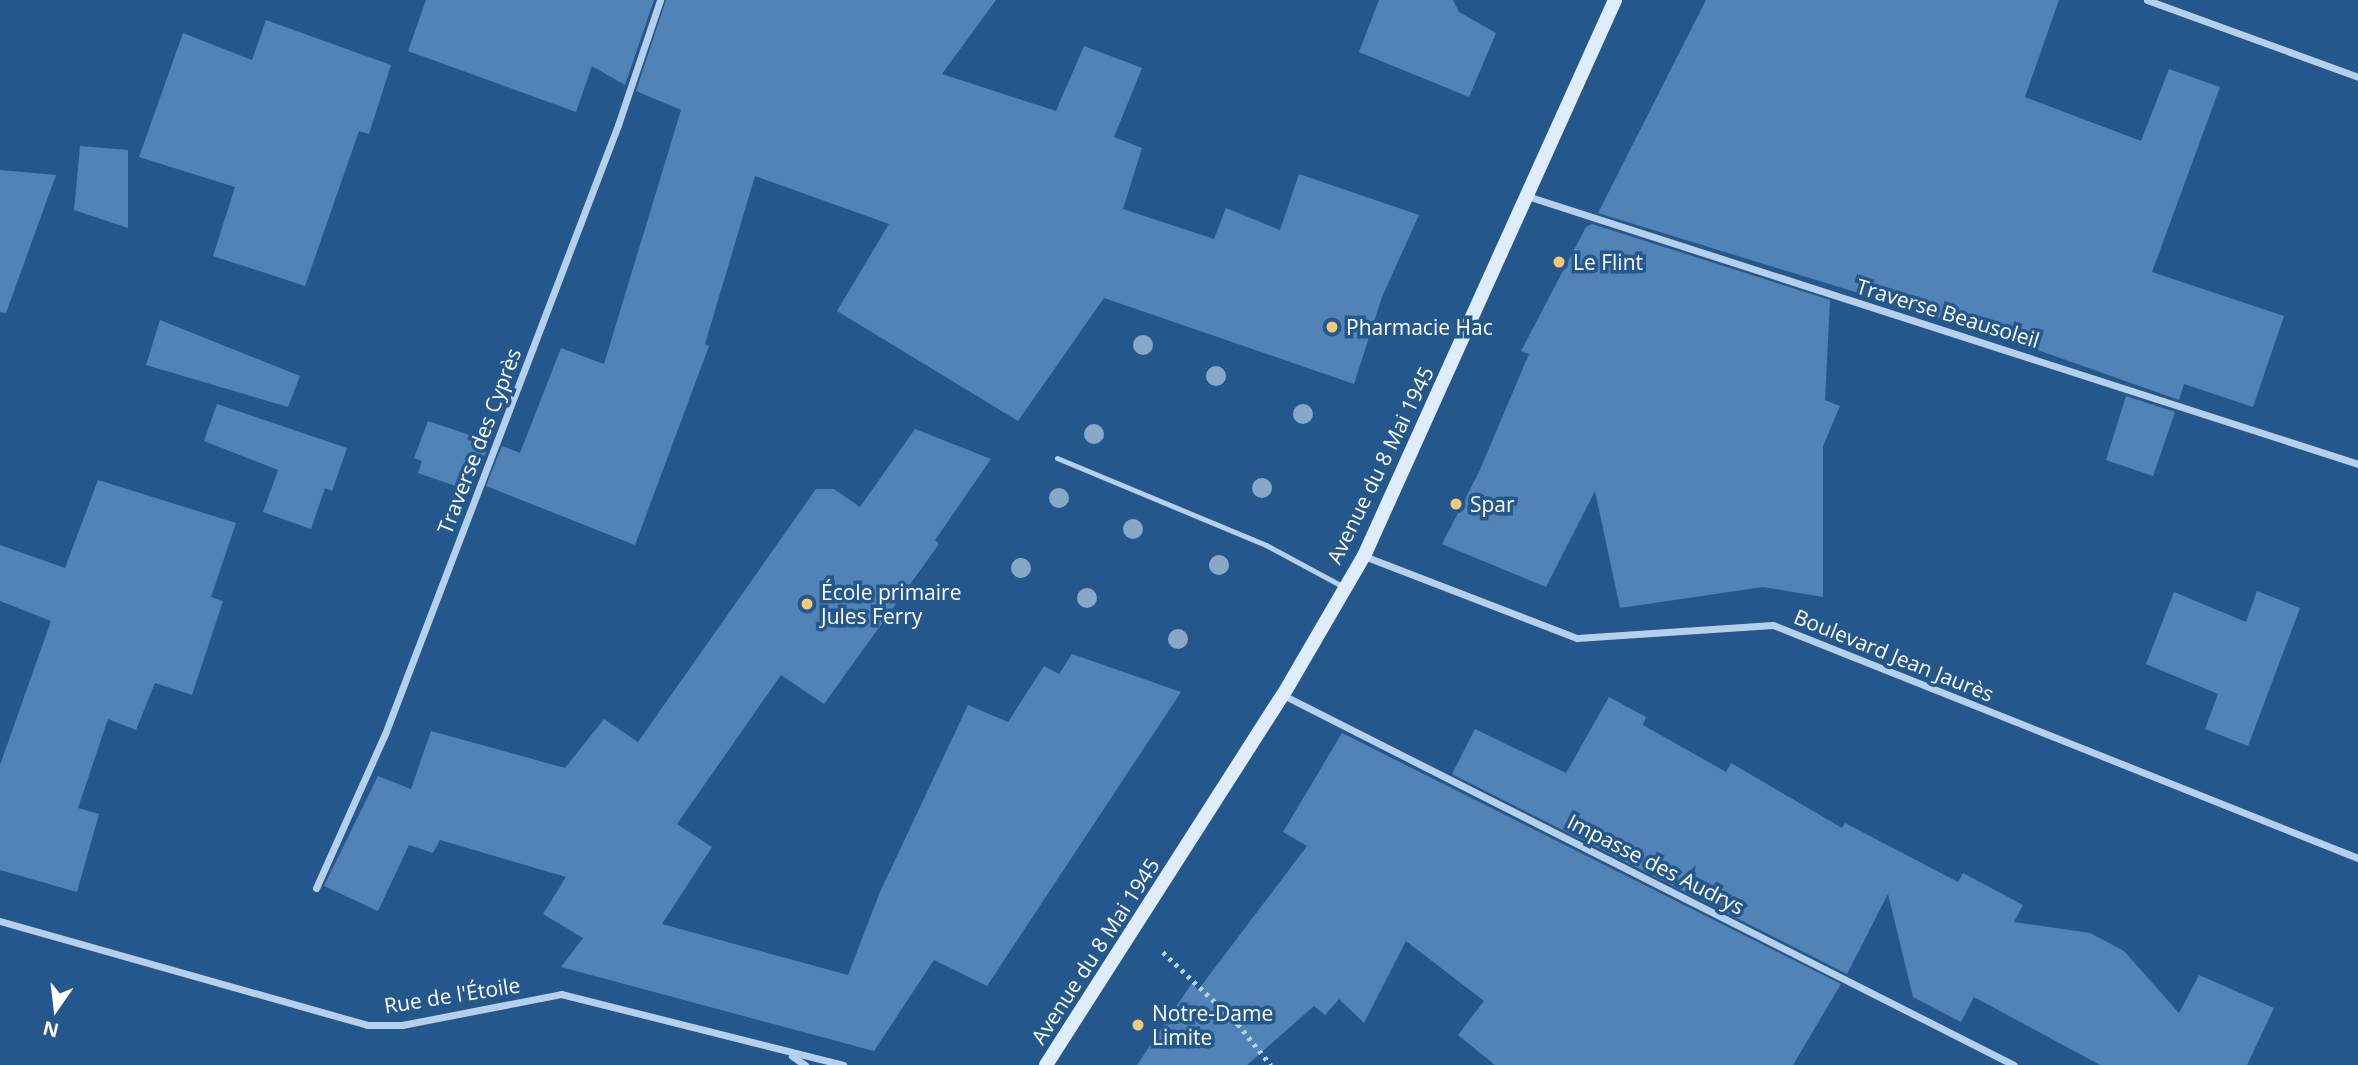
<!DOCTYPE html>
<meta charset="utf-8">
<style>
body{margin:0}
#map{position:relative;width:2358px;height:1065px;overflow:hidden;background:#24588d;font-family:"Open Sans",sans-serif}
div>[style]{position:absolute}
.building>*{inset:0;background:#5183b6}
.path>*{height:4.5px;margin-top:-2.25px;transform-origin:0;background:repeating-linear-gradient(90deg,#b4d0eb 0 3.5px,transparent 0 8.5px)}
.service>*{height:5px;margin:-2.5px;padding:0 2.5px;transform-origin:2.5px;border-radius:2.5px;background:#b4d0eb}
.minor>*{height:7px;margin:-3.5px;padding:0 3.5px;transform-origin:3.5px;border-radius:3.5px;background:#b4d0eb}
.secondary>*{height:14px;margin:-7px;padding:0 7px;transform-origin:7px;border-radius:7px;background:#dfecf9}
.trees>*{width:20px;height:20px;margin:-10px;border-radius:50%;background:#88a8c8}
.dots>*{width:19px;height:19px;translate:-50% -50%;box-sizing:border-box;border:4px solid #24588d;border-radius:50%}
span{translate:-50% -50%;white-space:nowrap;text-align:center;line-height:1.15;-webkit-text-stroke:7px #24588d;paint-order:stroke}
.poi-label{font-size:21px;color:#fff}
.left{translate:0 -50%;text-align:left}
.street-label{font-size:21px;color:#fff}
.north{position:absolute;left:21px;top:974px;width:70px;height:70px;-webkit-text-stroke:5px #24588d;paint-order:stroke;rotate:194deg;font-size:19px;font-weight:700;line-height:28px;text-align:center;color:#fff}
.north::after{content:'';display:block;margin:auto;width:24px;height:32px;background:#fff;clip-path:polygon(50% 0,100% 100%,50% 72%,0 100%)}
</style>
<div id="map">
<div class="building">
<i style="clip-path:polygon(426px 0,654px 0,625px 85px,592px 66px,576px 112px,408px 51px)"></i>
<i style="clip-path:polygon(666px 0,996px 0,942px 74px,1056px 111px,1084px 46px,1142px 68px,1114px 137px,1142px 148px,1123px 209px,1214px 239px,1226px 208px,1280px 230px,1299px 174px,1419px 215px,1382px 297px,1354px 384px,1104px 298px,1018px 421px,837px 311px,889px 224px,755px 176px,705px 344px,709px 346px,635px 545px,486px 486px,502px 446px,520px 453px,561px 348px,604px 364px,681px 110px,636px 91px)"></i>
<i style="clip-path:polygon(1379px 0,1453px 0,1459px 12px,1496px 33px,1469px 97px,1359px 52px)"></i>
<i style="clip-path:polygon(1706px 0,2059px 0,2025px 97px,2141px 141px,2169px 69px,2220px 87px,2152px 272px,2284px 316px,2253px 407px,2184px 384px,2179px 400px,1995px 335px,1598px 213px)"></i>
<i style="clip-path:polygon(266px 20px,391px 65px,369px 134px,359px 131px,305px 286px,213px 256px,235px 187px,139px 157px,183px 33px,252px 60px)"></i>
<i style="clip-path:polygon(80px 146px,128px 150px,128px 228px,74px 210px)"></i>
<i style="clip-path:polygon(0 170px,56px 175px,6px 313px,0 312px)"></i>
<i style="clip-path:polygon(1592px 224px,1830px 300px,1825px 400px,1840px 406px,1823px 446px,1823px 597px,1763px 587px,1620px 608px,1595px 491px,1546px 587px,1442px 544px,1479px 472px,1529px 354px,1521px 351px,1586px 227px)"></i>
<i style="clip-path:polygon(160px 320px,300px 376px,288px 407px,146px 365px)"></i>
<i style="clip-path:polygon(2126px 396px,2175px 412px,2153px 476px,2106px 460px)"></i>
<i style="clip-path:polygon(217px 404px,347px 448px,332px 491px,325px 488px,311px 529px,263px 512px,278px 470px,204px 441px)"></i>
<i style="clip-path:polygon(428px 421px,490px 442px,470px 491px,418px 473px,422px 461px,414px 458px)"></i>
<i style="clip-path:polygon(915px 429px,991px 459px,935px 540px,939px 544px,824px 704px,781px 675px,677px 824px,712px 847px,662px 924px,848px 975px,880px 892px,968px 705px,1008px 722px,1044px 666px,1059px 674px,1072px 654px,1181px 692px,987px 986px,934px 960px,874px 1051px,561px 967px,583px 938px,543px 914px,566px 877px,440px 840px,433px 853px,409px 845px,378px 911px,324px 886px,378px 776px,411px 789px,431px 731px,565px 768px,604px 719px,638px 742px,816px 489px,834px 489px,860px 507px)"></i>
<i style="clip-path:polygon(98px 480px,236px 523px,211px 597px,223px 601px,192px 695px,155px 683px,136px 730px,108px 719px,78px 808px,99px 814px,77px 892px,0 870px,0 765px,51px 621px,0 601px,0 545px,65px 568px)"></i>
<i style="clip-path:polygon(2257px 591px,2300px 608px,2248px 746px,2205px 729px,2218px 694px,2146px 664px,2174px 592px,2246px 622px)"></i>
<i style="clip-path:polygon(1609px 697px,1646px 717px,1643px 725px,1726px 772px,1731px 763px,1842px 828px,1845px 823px,1958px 882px,1963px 873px,2023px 905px,2014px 922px,2090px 933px,2124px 951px,2179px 1013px,2199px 975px,2274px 1008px,2247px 1065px,2100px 1065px,1974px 997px,1961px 1022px,1913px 997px,1888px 894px,1847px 974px,1452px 774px,1475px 729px,1566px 773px)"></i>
<i style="clip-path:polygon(1342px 733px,1841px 984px,1793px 1065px,1495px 1065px,1458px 1035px,1484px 1001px,1406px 941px,1364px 1023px,1339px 999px,1325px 1015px,1314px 1006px,1247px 1065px,1137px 1065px,1192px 983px,1198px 990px,1307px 846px,1283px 832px)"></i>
</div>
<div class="path">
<i style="left:1163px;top:952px;width:104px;rotate:43.8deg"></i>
<i style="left:1238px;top:1024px;width:53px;rotate:51.2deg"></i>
</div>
<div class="service">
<i style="left:1057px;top:458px;width:226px;rotate:22.6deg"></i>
<i style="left:1266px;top:545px;width:89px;rotate:28.3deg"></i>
</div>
<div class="minor">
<i style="left:2147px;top:0;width:225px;rotate:20deg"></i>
<i style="left:1527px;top:196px;width:873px;rotate:17.87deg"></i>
<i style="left:1364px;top:556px;width:228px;rotate:21.1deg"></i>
<i style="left:1577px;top:638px;width:196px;rotate:-3.8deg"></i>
<i style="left:1773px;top:625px;width:630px;rotate:21.72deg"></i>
<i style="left:1283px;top:695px;width:819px;rotate:26.85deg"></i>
<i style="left:316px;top:888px;width:169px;rotate:-65.9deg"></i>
<i style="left:385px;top:734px;width:652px;rotate:-69.06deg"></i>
<i style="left:618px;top:125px;width:132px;rotate:-71.4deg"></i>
<i style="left:0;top:921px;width:381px;rotate:15.8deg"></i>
<i style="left:367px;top:1025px;width:35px"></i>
<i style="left:402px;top:1025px;width:162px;rotate:-11deg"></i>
<i style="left:561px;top:994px;width:291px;rotate:14.1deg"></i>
<i style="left:792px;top:1056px;width:16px;rotate:35deg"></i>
</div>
<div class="secondary">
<i style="left:1046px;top:1065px;width:439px;rotate:-57.4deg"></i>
<i style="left:1283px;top:695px;width:161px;rotate:-59.8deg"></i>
<i style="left:1364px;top:556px;width:610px;rotate:-65.7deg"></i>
</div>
<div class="trees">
<i style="left:1143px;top:345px"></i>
<i style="left:1216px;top:376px"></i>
<i style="left:1303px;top:414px"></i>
<i style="left:1094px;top:434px"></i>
<i style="left:1262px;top:488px"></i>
<i style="left:1059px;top:498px"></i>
<i style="left:1133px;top:529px"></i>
<i style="left:1219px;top:565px"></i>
<i style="left:1021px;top:568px"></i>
<i style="left:1087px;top:598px"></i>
<i style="left:1178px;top:639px"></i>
</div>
<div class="dots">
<i style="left:1559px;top:262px;background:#f5ca77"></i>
<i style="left:1332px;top:327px;background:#f5ca77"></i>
<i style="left:1456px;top:504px;background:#f5ca77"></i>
<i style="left:807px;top:604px;background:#f5ca77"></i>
<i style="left:1138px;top:1025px;background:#f5ca77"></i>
</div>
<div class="poi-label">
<span class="left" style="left:1573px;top:262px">Le Flint</span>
<span class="left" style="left:1346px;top:327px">Pharmacie Hac</span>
<span class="left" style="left:1470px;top:504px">Spar</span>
<span class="left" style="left:821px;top:604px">École primaire<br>Jules Ferry</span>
<span class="left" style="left:1152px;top:1025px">Notre-Dame<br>Limite</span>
</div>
<div class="street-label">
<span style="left:1948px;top:313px;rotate:17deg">Traverse Beausoleil</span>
<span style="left:479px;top:441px;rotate:-69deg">Traverse des Cyprès</span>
<span style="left:1380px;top:465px;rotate:-64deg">Avenue du 8 Mai 1945</span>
<span style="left:1894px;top:655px;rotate:22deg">Boulevard Jean Jaurès</span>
<span style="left:1656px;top:864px;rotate:27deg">Impasse des Audrys</span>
<span style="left:1095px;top:951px;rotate:-57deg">Avenue du 8 Mai 1945</span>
<span style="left:452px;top:995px;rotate:-9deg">Rue de l'Étoile</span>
</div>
<div class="north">N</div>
</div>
